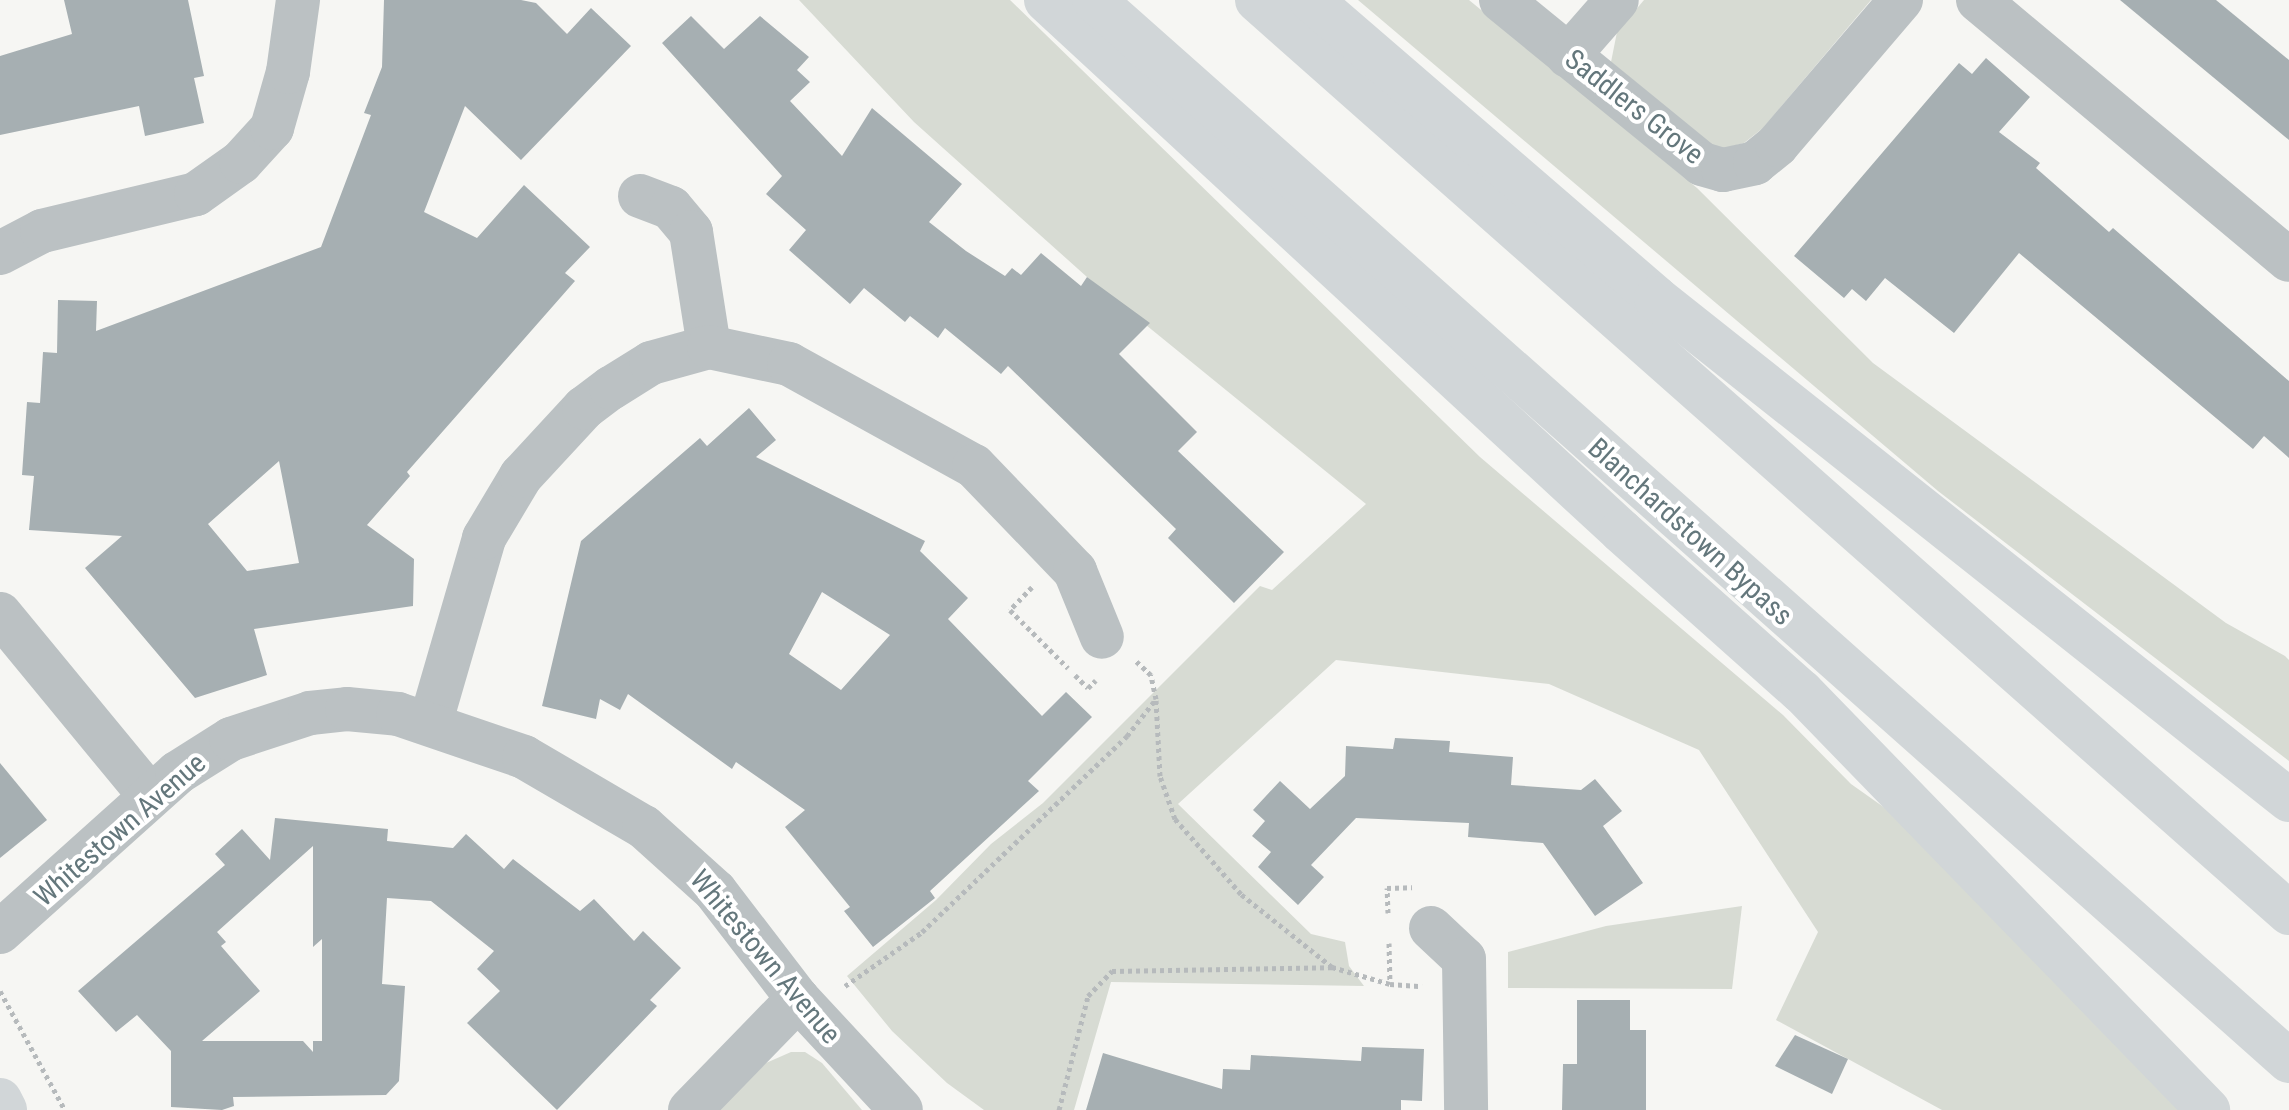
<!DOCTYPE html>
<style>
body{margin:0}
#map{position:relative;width:2289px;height:1110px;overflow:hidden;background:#f6f6f3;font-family:"Roboto Condensed",sans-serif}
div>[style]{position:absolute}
.green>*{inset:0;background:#d7dbd3}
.building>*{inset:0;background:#a6afb2}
.path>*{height:5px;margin-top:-2.5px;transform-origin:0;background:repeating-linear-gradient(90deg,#b6babc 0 4px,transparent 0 8px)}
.street>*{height:44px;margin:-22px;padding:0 22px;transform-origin:22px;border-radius:22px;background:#bbc1c3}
.secondary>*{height:44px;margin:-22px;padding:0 22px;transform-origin:22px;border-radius:22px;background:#d1d6d8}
.highway>*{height:44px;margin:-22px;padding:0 22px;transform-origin:22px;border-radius:22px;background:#d1d6d8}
span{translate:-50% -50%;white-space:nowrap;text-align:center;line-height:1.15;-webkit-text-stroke:8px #fff;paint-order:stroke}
.street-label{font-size:28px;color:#64777c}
</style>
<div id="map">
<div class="green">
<i style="clip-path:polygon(799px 0,1010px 0,1480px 457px,1783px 715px,1851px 784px,1943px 849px,2187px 1110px,1942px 1110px,1776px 1020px,1818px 932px,1699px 750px,1549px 684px,1336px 660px,1178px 804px,1311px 934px,1345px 942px,1349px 966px,1364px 986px,1111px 982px,1074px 1110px,984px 1110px,947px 1083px,892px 1031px,847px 976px,936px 900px,991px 844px,1043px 803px,1260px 586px,1272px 590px,1366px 504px,1087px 277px,914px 122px)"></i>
<i style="clip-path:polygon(1358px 0,1469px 0,1697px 188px,1873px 363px,2226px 623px,2285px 656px,2289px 660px,2289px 761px,1938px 491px)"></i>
<i style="clip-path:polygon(1644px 0,1871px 0,1763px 128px,1744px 143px,1718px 150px,1611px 62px,1617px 32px)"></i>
<i style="clip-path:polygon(1742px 906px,1732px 989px,1508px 988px,1508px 952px,1606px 926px)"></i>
<i style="clip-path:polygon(791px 1052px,805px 1052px,822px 1063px,862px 1110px,718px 1110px,766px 1063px)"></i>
</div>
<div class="building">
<i style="clip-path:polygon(64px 0,188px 0,204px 76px,194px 78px,204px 123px,145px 136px,139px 106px,0 135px,0 56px,72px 34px)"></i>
<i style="clip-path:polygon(evenodd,384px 0,521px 0,536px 3px,567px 34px,591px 8px,631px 46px,521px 160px,465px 106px,424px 212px,477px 238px,524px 185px,590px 247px,565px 273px,575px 281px,407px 472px,410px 476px,367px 525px,414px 559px,413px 606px,254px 629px,267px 675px,195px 698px,85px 568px,122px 536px,29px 530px,34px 476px,22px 475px,27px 402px,40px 403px,43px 352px,57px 353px,58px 300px,97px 301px,96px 331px,321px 247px,371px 115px,364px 113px,382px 67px,384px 0,279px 461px,299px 563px,247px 571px,208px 524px,279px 461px)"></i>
<i style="clip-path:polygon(2120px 0,2216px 0,2289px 60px,2289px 140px)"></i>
<i style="clip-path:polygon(691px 16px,724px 49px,760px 16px,809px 57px,797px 70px,810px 82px,790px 101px,842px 156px,872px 108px,962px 184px,929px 222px,966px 251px,1005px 276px,1012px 268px,1021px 275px,1041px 253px,1081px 286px,1087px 277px,1150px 323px,1119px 354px,1197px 432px,1178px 451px,1284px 552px,1234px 603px,1168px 538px,1176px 529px,1008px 366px,1001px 374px,945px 328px,938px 338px,910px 316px,905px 322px,864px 288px,850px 304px,789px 250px,806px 230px,766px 194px,782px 176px,662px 43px)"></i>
<i style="clip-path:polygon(1986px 58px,2030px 97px,1999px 132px,2040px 163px,2036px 168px,2109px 232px,2113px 228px,2289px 381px,2289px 458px,2264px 436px,2253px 449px,2019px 253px,1954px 333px,1885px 278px,1866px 301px,1852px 289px,1844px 298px,1794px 256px,1959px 63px,1972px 74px)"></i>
<i style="clip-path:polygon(evenodd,749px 408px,776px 440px,756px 457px,925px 541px,920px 551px,968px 598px,948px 619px,1042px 716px,1066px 692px,1092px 717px,1028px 781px,1039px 791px,930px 891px,935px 898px,873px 947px,844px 911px,850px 907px,785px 827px,805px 810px,736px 762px,732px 769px,628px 694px,620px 710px,600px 699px,596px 719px,542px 706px,581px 541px,700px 438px,707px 446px,749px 408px,822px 592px,890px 635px,841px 690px,789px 654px,822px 592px)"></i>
<i style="clip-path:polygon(1395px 738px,1450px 741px,1449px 752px,1513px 757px,1511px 785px,1581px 790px,1595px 779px,1622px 811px,1603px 826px,1643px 883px,1595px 916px,1543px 843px,1468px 837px,1469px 823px,1356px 818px,1311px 865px,1324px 877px,1298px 905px,1258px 867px,1271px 852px,1252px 836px,1265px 821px,1253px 810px,1280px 781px,1310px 809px,1345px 776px,1346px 746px,1393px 749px)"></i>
<i style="clip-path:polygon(0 763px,47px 820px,0 858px)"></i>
<i style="clip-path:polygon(evenodd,275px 818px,388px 829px,387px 841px,453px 848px,466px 834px,504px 869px,513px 859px,580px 911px,594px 899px,634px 941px,643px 931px,681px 968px,650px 1000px,657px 1006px,557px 1110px,467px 1023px,500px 991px,477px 969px,494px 951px,431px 901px,387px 898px,382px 984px,405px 986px,399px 1081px,386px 1095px,233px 1097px,234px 1106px,222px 1110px,171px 1107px,171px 1051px,137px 1015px,116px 1032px,78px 991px,225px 865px,215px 854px,242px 829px,270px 860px,275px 818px,313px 846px,313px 947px,322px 939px,322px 1041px,313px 1041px,313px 1052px,303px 1041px,202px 1041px,260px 991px,221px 946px,226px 942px,217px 932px,313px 846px)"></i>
<i style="clip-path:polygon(1577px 1000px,1630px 1000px,1630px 1030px,1646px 1030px,1646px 1110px,1562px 1110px,1563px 1064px,1577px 1064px)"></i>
<i style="clip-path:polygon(1795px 1035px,1848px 1059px,1832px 1094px,1775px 1066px)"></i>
<i style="clip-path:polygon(1362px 1047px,1424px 1049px,1422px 1101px,1401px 1100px,1401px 1110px,1086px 1110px,1103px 1053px,1222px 1089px,1223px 1069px,1250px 1070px,1251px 1055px,1361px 1061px)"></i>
</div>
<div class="path">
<i style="left:1032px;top:587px;width:32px;rotate:134deg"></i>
<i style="left:1010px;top:610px;width:82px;rotate:45deg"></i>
<i style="left:1075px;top:675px;width:18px;rotate:45deg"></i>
<i style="left:1088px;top:688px;width:11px;rotate:-45deg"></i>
<i style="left:1388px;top:913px;width:25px;rotate:-92deg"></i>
<i style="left:1387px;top:888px;width:25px;rotate:-2deg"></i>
<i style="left:1389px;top:943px;width:41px;rotate:88.6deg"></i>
<i style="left:1390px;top:984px;width:32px;rotate:4deg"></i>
<i style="left:1332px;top:967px;width:60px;rotate:16.3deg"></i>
<i style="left:845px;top:986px;width:94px;rotate:-35deg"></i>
<i style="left:922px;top:932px;width:284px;rotate:-43.7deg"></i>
<i style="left:1127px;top:736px;width:47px;rotate:-51.9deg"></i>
<i style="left:1156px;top:699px;width:25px;rotate:-102deg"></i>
<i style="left:1151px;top:675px;width:21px;rotate:-137deg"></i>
<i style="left:0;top:991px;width:136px;rotate:61.4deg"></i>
<i style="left:1059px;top:1110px;width:118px;rotate:-75.7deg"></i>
<i style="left:1088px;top:996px;width:35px;rotate:-46deg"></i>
<i style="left:1112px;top:971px;width:220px;rotate:-1deg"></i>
<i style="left:1332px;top:967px;width:117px;rotate:-141.3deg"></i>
<i style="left:1241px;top:894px;width:100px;rotate:-131.3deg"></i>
<i style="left:1175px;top:819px;width:46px;rotate:-109.2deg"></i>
<i style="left:1160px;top:776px;width:76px;rotate:-93deg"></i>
</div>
<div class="street">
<i style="left:1501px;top:0;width:259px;rotate:39.2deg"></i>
<i style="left:1702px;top:164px;width:22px;rotate:16deg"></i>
<i style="left:1723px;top:170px;width:33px;rotate:-12deg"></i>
<i style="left:1755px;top:163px;width:28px;rotate:-39deg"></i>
<i style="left:1777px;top:145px;width:191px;rotate:-49.5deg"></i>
<i style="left:1978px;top:0;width:405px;rotate:39.9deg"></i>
<i style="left:1568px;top:56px;width:74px;rotate:-48.8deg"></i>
<i style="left:640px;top:196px;width:33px;rotate:21deg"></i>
<i style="left:671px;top:208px;width:31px;rotate:50deg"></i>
<i style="left:691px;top:232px;width:116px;rotate:81.1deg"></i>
<i style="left:0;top:253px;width:47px;rotate:-27.6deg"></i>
<i style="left:42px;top:231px;width:158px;rotate:-13.5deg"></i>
<i style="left:196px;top:194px;width:55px;rotate:-35.4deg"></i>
<i style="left:241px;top:162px;width:46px;rotate:-47.6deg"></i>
<i style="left:272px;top:128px;width:58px;rotate:-74.1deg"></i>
<i style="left:288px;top:72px;width:73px;rotate:-82.1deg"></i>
<i style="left:0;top:614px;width:236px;rotate:50.5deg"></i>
<i style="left:431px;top:721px;width:191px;rotate:-73.8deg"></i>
<i style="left:484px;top:538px;width:72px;rotate:-59.2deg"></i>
<i style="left:521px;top:476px;width:93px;rotate:-47.2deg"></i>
<i style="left:584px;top:408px;width:34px;rotate:-37deg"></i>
<i style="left:611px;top:388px;width:47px;rotate:-32deg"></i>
<i style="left:651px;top:363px;width:60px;rotate:-15.4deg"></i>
<i style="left:709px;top:347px;width:82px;rotate:12deg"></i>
<i style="left:789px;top:364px;width:211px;rotate:28.9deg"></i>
<i style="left:974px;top:466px;width:146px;rotate:46.1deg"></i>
<i style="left:1075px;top:571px;width:71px;rotate:67.8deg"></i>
<i style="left:1431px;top:928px;width:45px;rotate:43.2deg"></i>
<i style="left:1464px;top:959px;width:151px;rotate:89.2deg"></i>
<i style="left:0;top:932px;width:238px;rotate:-41.9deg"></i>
<i style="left:177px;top:773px;width:64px;rotate:-32.2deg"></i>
<i style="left:231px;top:739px;width:83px;rotate:-18.2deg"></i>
<i style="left:310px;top:713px;width:37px;rotate:-6deg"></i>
<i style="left:347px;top:709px;width:51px;rotate:5.6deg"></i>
<i style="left:398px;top:714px;width:133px;rotate:18.8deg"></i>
<i style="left:524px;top:757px;width:139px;rotate:30.3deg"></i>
<i style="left:644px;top:827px;width:96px;rotate:42deg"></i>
<i style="left:715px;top:891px;width:136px;rotate:52.5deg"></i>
<i style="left:798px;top:999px;width:151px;rotate:47.1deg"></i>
<i style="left:690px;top:1110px;width:155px;rotate:-45.8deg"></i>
</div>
<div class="secondary">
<i style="left:0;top:1100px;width:11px;rotate:63deg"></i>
</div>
<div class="highway">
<i style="left:1046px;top:0;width:783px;rotate:42.72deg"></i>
<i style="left:1621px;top:531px;width:242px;rotate:41.7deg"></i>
<i style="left:1802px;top:692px;width:583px;rotate:45.83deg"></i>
<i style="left:1094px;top:0;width:1598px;rotate:41.6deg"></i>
<i style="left:1257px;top:0;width:1378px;rotate:41.5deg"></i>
<i style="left:1311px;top:0;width:456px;rotate:40.8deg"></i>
<i style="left:1656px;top:298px;width:808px;rotate:38.42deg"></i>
</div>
<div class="street-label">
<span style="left:1634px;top:107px;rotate:38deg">Saddlers Grove</span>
<span style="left:1690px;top:532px;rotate:42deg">Blanchardstown Bypass</span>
<span style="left:120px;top:830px;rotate:-41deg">Whitestown Avenue</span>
<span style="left:765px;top:957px;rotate:50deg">Whitestown Avenue</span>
</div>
</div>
